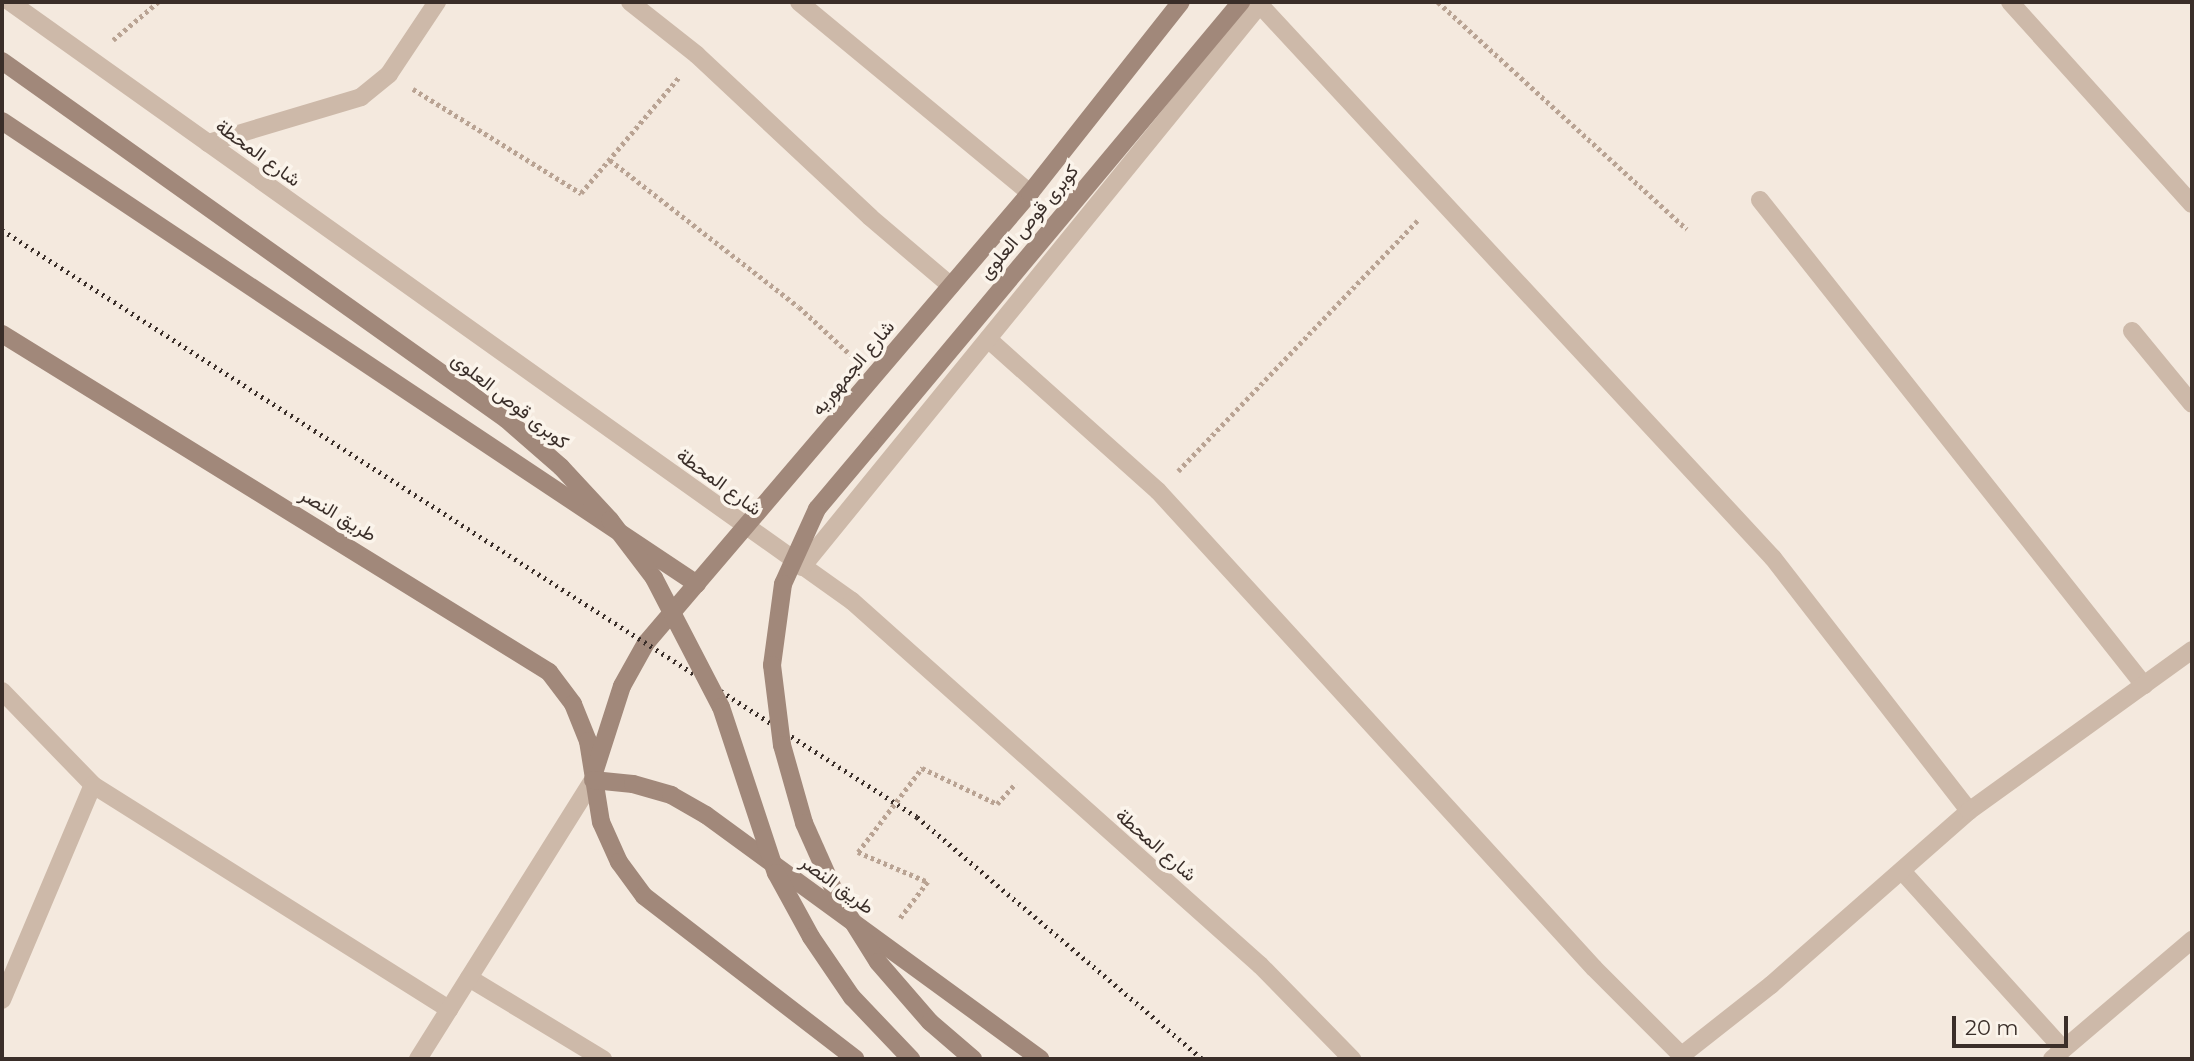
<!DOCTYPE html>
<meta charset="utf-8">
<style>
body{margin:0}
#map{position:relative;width:2194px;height:1061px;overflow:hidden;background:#f4e9de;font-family:Montserrat,Vazirmatn,sans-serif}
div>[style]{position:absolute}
.path>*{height:4.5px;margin-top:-2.25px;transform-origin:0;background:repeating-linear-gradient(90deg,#b9a393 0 3.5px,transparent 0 7px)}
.street>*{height:18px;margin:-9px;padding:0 9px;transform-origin:9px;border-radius:9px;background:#cdb9a9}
.secondary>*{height:18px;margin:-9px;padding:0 9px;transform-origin:9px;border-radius:9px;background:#a1887a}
.rail>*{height:5px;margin-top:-2.5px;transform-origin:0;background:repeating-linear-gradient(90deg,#3a2e29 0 2px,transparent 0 7px)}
.path-bridge>*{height:4.5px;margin-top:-2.25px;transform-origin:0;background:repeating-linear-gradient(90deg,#b9a393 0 3.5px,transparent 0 7px)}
.secondary-bridge>*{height:18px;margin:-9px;padding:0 9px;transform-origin:9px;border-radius:9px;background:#a1887a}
span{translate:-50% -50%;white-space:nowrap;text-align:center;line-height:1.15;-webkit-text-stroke:7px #fbf4eb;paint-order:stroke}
.street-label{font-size:19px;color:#3a2e29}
.frame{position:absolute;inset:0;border:4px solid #3a2e29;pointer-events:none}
.scale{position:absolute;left:1952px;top:1016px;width:116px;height:32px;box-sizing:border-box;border:4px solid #3a2e29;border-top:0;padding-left:9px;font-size:21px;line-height:24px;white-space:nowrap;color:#3a2e29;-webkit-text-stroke:5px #fbf4eb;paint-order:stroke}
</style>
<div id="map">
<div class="path">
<i style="left:1438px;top:2px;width:337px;rotate:42.4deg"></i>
<i style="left:113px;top:40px;width:59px;rotate:-40.2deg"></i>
<i style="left:413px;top:89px;width:198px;rotate:31.8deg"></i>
<i style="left:581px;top:193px;width:152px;rotate:-49.8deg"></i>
<i style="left:610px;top:160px;width:239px;rotate:37.9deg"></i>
<i style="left:799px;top:307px;width:75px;rotate:42.8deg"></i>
<i style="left:1178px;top:471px;width:349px;rotate:-46.3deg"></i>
<i style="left:922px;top:768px;width:83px;rotate:25.6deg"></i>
<i style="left:997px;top:804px;width:28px;rotate:-48deg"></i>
<i style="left:858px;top:852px;width:76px;rotate:23.2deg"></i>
<i style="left:928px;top:882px;width:48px;rotate:127.3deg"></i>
</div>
<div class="street">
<i style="left:10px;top:2px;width:1033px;rotate:35.43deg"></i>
<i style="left:852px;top:601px;width:547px;rotate:41.74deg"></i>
<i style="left:1260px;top:965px;width:132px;rotate:45.6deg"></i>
<i style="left:630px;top:2px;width:85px;rotate:38.3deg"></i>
<i style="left:697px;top:55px;width:237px;rotate:43.1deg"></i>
<i style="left:870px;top:217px;width:106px;rotate:40.4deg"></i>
<i style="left:799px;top:2px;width:300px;rotate:39.6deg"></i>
<i style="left:2010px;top:2px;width:272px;rotate:48deg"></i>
<i style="left:1260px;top:5px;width:754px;rotate:47.15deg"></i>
<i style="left:1773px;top:558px;width:320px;rotate:52.2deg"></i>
<i style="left:208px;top:143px;width:160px;rotate:-16.7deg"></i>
<i style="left:361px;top:97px;width:36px;rotate:-39deg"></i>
<i style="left:389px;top:74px;width:87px;rotate:-56.3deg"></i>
<i style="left:1760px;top:200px;width:619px;rotate:51.63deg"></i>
<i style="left:2132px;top:331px;width:94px;rotate:50.6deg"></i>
<i style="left:988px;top:339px;width:228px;rotate:41.8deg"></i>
<i style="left:1158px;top:491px;width:646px;rotate:47.57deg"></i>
<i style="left:1594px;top:968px;width:129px;rotate:45deg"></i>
<i style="left:802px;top:567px;width:729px;rotate:-50.85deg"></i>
<i style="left:2px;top:691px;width:131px;rotate:45.9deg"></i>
<i style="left:93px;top:785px;width:421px;rotate:32.2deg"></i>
<i style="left:1902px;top:871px;width:240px;rotate:47.9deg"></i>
<i style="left:469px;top:978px;width:157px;rotate:31.2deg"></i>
<i style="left:2px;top:1000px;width:233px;rotate:-67.1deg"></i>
<i style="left:1682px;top:1055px;width:113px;rotate:-38.2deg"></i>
<i style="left:1771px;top:985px;width:264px;rotate:-41.3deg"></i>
<i style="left:1969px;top:811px;width:275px;rotate:-35.8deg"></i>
<i style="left:418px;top:1059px;width:329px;rotate:-57.9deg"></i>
<i style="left:2052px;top:1059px;width:184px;rotate:-40.4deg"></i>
</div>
<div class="secondary">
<i style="left:2px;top:61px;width:618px;rotate:35.39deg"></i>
<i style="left:2px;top:121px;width:835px;rotate:33.67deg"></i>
<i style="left:2px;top:334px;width:643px;rotate:31.71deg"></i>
<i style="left:549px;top:672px;width:40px;rotate:53deg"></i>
<i style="left:573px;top:704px;width:40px;rotate:68deg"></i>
<i style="left:588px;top:741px;width:82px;rotate:80.9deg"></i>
<i style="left:601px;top:822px;width:44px;rotate:65.8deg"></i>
<i style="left:619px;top:862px;width:42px;rotate:53.7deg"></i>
<i style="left:644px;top:896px;width:267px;rotate:37.6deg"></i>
<i style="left:870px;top:446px;width:579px;rotate:-50.12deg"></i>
<i style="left:595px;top:770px;width:88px;rotate:-72.2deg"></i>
<i style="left:622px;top:686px;width:49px;rotate:-60.8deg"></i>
<i style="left:646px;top:643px;width:592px;rotate:-49.52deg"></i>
<i style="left:1030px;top:193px;width:243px;rotate:-51.7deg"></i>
<i style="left:593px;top:780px;width:40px;rotate:5.7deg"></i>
<i style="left:633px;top:784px;width:40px;rotate:16deg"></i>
<i style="left:671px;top:795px;width:40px;rotate:29.7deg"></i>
<i style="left:706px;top:815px;width:414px;rotate:36.1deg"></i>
</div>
<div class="rail">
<i style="left:2px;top:230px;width:1087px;rotate:32.68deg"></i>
<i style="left:917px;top:817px;width:374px;rotate:40.3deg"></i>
</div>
<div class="path-bridge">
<i style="left:858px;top:852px;width:106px;rotate:-52.7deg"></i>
</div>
<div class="secondary-bridge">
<i style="left:506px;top:419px;width:73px;rotate:41.1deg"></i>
<i style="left:561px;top:467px;width:72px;rotate:47.2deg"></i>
<i style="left:610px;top:520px;width:73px;rotate:52.8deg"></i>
<i style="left:654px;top:578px;width:145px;rotate:62.6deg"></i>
<i style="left:721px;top:707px;width:175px;rotate:71.7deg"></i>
<i style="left:776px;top:873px;width:73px;rotate:61.3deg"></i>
<i style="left:811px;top:937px;width:73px;rotate:55.7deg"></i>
<i style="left:852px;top:997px;width:86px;rotate:46.4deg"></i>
<i style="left:870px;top:446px;width:82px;rotate:130.1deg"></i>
<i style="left:817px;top:509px;width:82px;rotate:114.4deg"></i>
<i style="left:783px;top:584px;width:82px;rotate:97.7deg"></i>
<i style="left:772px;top:665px;width:81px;rotate:82.9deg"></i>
<i style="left:782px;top:745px;width:81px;rotate:74.2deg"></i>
<i style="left:804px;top:823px;width:79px;rotate:66deg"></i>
<i style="left:836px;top:895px;width:79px;rotate:57.9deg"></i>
<i style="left:878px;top:962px;width:79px;rotate:49.1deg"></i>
<i style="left:930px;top:1022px;width:57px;rotate:40.7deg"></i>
</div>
<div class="street-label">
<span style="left:258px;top:153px;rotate:36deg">شارع المحطة</span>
<span style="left:1029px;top:222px;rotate:-50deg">كوبرى قوص العلوى</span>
<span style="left:853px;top:368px;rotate:-50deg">شارع الجمهوريه</span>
<span style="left:510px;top:401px;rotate:38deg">كوبرى قوص العلوى</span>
<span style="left:719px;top:482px;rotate:36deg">شارع المحطة</span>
<span style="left:338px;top:515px;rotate:31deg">طريق النصر</span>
<span style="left:1156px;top:845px;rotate:41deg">شارع المحطة</span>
<span style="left:837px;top:885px;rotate:36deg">طريق النصر</span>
</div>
<div class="frame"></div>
<div class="scale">20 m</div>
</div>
